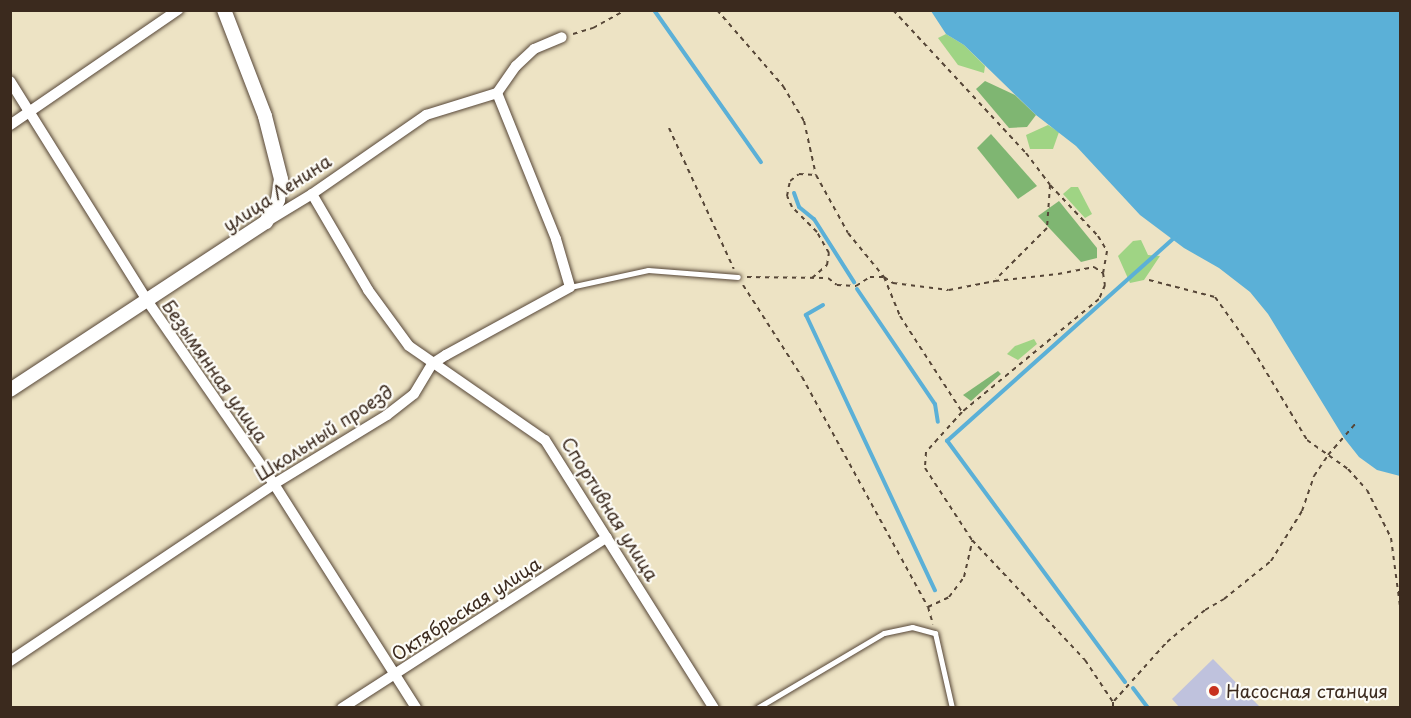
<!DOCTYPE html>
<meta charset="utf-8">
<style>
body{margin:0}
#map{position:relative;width:1411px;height:718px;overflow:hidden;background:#ede3c4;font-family:"Playpen Sans",sans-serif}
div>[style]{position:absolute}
.industrial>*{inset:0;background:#bfc2dd}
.green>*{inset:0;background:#9fd484}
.forest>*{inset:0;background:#7fb672}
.water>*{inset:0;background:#5bb0d7}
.stream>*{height:4px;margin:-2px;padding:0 2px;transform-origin:2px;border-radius:2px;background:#5bb0d7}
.path>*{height:2px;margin-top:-1px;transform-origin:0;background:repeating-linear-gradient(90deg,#564637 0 4.5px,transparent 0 9px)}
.roads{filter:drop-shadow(0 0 2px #564637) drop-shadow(0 0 2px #564637)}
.service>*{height:5px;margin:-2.5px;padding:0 2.5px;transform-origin:2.5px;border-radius:2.5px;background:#fff}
.minor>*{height:10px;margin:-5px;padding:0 5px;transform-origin:5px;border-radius:5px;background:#fff}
.tertiary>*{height:14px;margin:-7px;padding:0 7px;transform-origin:7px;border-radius:7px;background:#fff}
.dots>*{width:16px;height:16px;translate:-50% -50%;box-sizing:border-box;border:3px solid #fdfcf7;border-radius:50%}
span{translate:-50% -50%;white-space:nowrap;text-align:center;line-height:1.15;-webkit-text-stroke:4.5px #fdfcf7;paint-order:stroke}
.street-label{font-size:18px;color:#3b2a1e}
.poi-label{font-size:18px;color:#3b2a1e}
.left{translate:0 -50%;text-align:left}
.frame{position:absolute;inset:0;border:12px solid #3b2a1e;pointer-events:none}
</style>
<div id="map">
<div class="industrial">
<i style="clip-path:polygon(1213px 659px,1260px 707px,1179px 707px,1172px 699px)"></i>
</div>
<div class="green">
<i style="clip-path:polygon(946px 34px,964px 45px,985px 66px,984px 73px,958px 65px,938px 38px)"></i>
<i style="clip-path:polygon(1048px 125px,1059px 132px,1053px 149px,1030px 149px,1026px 135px)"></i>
<i style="clip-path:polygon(1071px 187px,1078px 187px,1092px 214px,1085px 218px,1063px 194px)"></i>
<i style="clip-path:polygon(1141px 240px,1148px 255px,1160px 256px,1144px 280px,1130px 283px,1118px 256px,1133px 241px)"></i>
<i style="clip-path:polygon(1034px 339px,1037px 344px,1018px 360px,1007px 354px,1015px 346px)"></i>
</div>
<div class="forest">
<i style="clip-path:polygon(985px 81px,1015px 95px,1036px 115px,1027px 127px,1009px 128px,976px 89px)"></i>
<i style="clip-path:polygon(991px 134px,1037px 186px,1018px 199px,977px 148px)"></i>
<i style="clip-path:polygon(1059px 201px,1097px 248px,1097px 258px,1081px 262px,1038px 216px)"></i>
<i style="clip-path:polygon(998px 371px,1001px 374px,971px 401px,963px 395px)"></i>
</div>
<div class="water">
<i style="clip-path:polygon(931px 11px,1400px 11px,1400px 476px,1377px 470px,1359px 457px,1344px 438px,1268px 314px,1250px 292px,1219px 268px,1184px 248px,1140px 215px,1076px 146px,1036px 115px,964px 45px,946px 34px)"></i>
</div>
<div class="stream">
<i style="left:654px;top:10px;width:186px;rotate:54.9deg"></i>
<i style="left:794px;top:193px;width:15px;rotate:70deg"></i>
<i style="left:799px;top:207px;width:19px;rotate:39deg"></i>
<i style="left:814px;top:219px;width:75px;rotate:57.6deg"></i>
<i style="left:857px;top:289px;width:139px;rotate:55.9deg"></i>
<i style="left:935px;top:404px;width:18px;rotate:81deg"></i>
<i style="left:823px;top:305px;width:20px;rotate:150deg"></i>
<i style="left:806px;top:315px;width:304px;rotate:64.9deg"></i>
<i style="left:1125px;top:682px;width:300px;rotate:-126.4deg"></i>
<i style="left:947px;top:441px;width:306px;rotate:-41.8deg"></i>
<i style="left:1133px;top:688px;width:25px;rotate:53deg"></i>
</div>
<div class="path">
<i style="left:717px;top:10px;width:101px;rotate:49deg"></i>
<i style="left:783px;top:86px;width:41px;rotate:59deg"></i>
<i style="left:804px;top:121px;width:55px;rotate:77.5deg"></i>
<i style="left:816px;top:175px;width:66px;rotate:61.1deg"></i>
<i style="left:848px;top:233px;width:57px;rotate:50.7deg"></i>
<i style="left:884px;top:277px;width:42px;rotate:67.7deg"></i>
<i style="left:900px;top:316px;width:114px;rotate:57.1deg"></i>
<i style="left:893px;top:10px;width:195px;rotate:47.1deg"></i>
<i style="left:1026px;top:153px;width:40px;rotate:53deg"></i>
<i style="left:1050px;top:185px;width:43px;rotate:94deg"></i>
<i style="left:1047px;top:228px;width:72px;rotate:135deg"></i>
<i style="left:573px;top:34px;width:21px;rotate:-17deg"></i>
<i style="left:593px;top:28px;width:37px;rotate:-29deg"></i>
<i style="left:669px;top:128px;width:155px;rotate:65.3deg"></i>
<i style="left:1050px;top:185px;width:70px;rotate:46.7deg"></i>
<i style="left:1098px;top:236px;width:17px;rotate:59deg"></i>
<i style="left:1107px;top:251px;width:22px;rotate:100deg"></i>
<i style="left:747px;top:277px;width:81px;rotate:0.7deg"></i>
<i style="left:828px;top:278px;width:11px;rotate:38deg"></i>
<i style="left:837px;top:285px;width:19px;rotate:3deg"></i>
<i style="left:856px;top:286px;width:17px;rotate:-33deg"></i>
<i style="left:870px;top:277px;width:14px"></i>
<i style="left:884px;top:277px;width:11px;rotate:34deg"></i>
<i style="left:893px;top:283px;width:56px;rotate:7.1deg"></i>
<i style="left:949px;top:290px;width:47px;rotate:-11.1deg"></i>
<i style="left:995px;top:281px;width:63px;rotate:-6.3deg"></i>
<i style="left:1058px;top:274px;width:37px;rotate:-11deg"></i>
<i style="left:1094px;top:267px;width:11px;rotate:34deg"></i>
<i style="left:1103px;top:273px;width:12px;rotate:81deg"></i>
<i style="left:1105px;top:285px;width:15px;rotate:113deg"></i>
<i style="left:1099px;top:299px;width:178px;rotate:140.5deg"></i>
<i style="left:962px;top:412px;width:54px;rotate:132deg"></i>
<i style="left:926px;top:452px;width:16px;rotate:94deg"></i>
<i style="left:925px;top:468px;width:86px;rotate:56.9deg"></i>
<i style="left:972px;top:540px;width:165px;rotate:46.7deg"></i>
<i style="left:1085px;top:660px;width:50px;rotate:56.3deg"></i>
<i style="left:1113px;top:702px;width:6px;rotate:90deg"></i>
<i style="left:812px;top:278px;width:20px;rotate:-41deg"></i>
<i style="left:827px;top:265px;width:12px;rotate:-81deg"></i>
<i style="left:829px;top:253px;width:24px;rotate:-120deg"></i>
<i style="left:817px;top:232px;width:35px;rotate:-135deg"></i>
<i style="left:792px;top:207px;width:12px;rotate:-114deg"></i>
<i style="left:787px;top:196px;width:15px;rotate:-79deg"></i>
<i style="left:790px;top:181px;width:11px;rotate:-38deg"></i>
<i style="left:799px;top:174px;width:17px;rotate:3deg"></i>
<i style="left:1149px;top:280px;width:68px;rotate:14.4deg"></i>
<i style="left:1215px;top:297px;width:65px;rotate:54.4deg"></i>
<i style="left:1253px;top:350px;width:105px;rotate:59deg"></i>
<i style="left:1307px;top:440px;width:50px;rotate:35.3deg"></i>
<i style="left:1348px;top:469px;width:28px;rotate:48deg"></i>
<i style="left:1367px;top:490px;width:54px;rotate:63.4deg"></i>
<i style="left:1391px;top:538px;width:69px;rotate:82.5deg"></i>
<i style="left:743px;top:285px;width:109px;rotate:57.3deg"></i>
<i style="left:802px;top:377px;width:262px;rotate:61.3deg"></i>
<i style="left:928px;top:607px;width:18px;rotate:74deg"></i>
<i style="left:928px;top:607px;width:23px;rotate:-25deg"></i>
<i style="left:949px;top:597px;width:25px;rotate:-53deg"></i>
<i style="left:964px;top:577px;width:37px;rotate:-77deg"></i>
<i style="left:1114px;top:701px;width:79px;rotate:-48.1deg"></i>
<i style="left:1167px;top:642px;width:50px;rotate:-40.1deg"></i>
<i style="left:1205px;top:610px;width:22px;rotate:-30deg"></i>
<i style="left:1224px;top:599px;width:60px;rotate:-39deg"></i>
<i style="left:1271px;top:561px;width:59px;rotate:-58.2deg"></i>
<i style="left:1302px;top:511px;width:37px;rotate:-71deg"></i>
<i style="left:1314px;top:476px;width:25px;rotate:-56deg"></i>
<i style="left:1328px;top:455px;width:43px;rotate:-48.8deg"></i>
</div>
<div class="roads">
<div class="service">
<i style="left:570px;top:287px;width:80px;rotate:-12.3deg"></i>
<i style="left:648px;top:270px;width:90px;rotate:4.4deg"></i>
<i style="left:757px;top:708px;width:147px;rotate:-30.6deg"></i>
<i style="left:884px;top:633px;width:29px;rotate:-12deg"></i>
<i style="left:912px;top:627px;width:24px;rotate:15deg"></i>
<i style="left:935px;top:633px;width:77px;rotate:77.2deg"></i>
</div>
<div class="minor">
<i style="left:10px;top:81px;width:257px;rotate:58deg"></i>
<i style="left:146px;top:299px;width:225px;rotate:55.3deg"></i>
<i style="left:274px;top:484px;width:265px;rotate:57.6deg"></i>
<i style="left:10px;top:125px;width:204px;rotate:-34.4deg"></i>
<i style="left:312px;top:194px;width:111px;rotate:59.7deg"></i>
<i style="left:368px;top:290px;width:69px;rotate:53.8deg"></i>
<i style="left:409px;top:346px;width:165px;rotate:34.7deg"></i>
<i style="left:545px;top:440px;width:317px;rotate:57.8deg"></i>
<i style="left:266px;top:222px;width:54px;rotate:-31.3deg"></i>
<i style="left:312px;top:194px;width:139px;rotate:-34.7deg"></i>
<i style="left:426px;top:115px;width:74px;rotate:-17.2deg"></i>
<i style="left:497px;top:93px;width:33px;rotate:-55deg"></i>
<i style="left:516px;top:66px;width:25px;rotate:-43deg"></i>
<i style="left:534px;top:49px;width:30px;rotate:-23deg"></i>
<i style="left:10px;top:661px;width:318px;rotate:-33.8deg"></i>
<i style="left:274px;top:484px;width:132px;rotate:-31.4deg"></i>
<i style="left:387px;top:415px;width:34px;rotate:-38deg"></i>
<i style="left:414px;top:394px;width:35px;rotate:-59deg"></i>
<i style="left:432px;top:364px;width:17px;rotate:-33deg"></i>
<i style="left:446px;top:355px;width:141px;rotate:-28.7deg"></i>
<i style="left:570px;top:287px;width:50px;rotate:-106.3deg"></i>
<i style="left:556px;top:239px;width:157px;rotate:-112deg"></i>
<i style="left:342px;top:708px;width:315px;rotate:-32.8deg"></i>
</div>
<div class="tertiary">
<i style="left:10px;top:390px;width:306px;rotate:-33.3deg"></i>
<i style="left:266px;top:222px;width:25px;rotate:-61deg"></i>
<i style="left:278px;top:200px;width:21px;rotate:-82deg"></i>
<i style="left:281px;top:179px;width:65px;rotate:-104.3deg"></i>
<i style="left:265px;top:116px;width:114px;rotate:-111.1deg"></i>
</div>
</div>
<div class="dots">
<i style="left:1214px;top:691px;background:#c8321e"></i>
</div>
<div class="street-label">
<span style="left:277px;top:193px;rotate:-33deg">улица Ленина</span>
<span style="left:215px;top:371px;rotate:55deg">Безымянная улица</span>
<span style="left:324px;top:433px;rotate:-33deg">Школьный проезд</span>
<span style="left:610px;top:509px;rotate:58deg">Спортивная улица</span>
<span style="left:466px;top:609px;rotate:-33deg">Октябрьская улица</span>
</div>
<div class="poi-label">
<span class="left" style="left:1226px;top:691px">Насосная станция</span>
</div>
<div class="frame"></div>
</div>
